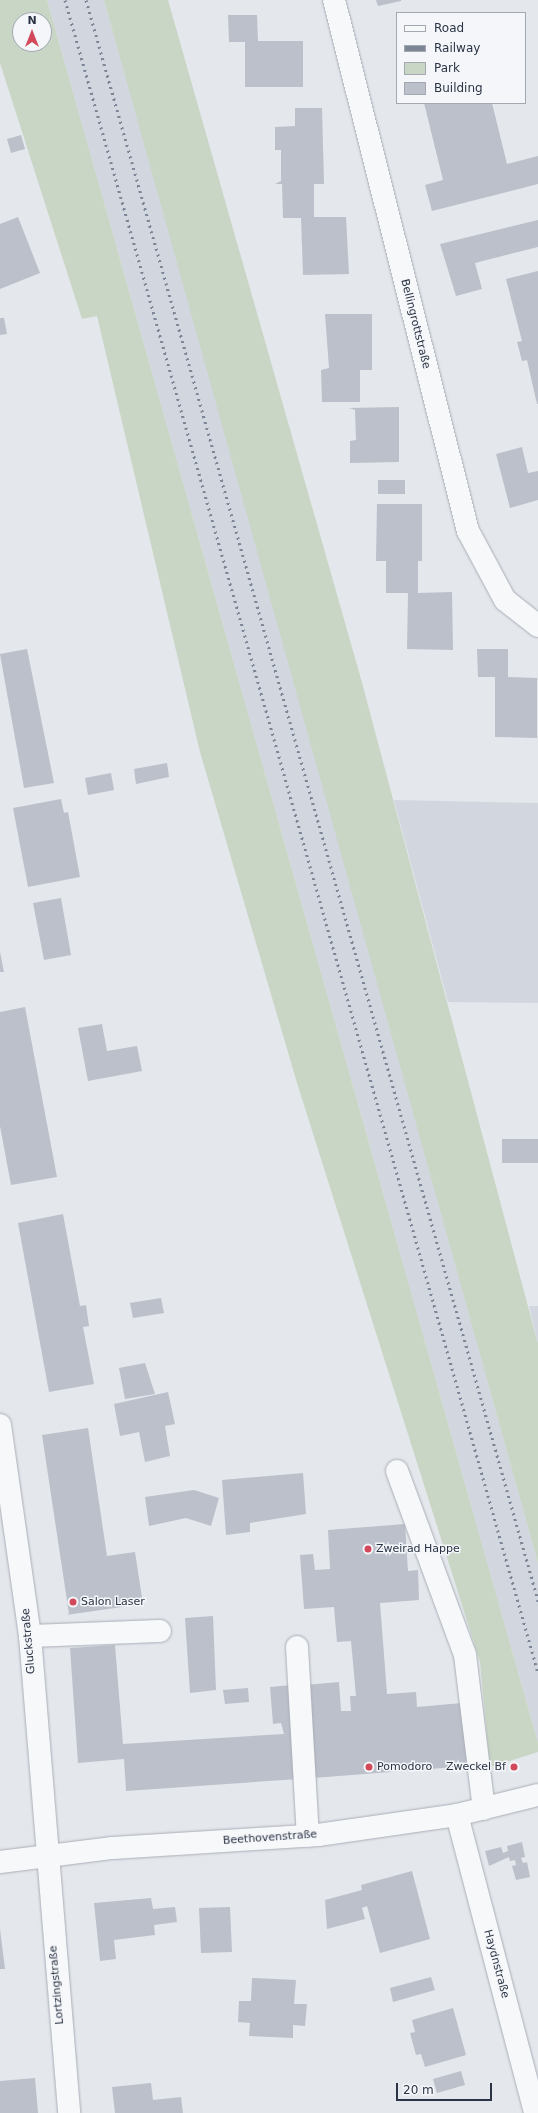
<!DOCTYPE html>
<meta charset="utf-8">
<style>
body{margin:0}
#map{position:relative;width:538px;height:2113px;overflow:hidden;background:#e4e7ec;font-family:"DejaVu Sans",sans-serif}
div>[style]{position:absolute}
.built>*{inset:0;background:#d2d6de}
.green>*{inset:0;background:#c9d6c5}
.building>*{inset:0;background:#bbc0ca}
.roads{filter:drop-shadow(0 0 1px #a9aeb7) drop-shadow(0 0 1px #a9aeb7)}
.minor>*{height:22px;margin:-11px;padding:0 11px;transform-origin:11px;border-radius:11px;background:#f7f8fa}
.rail>*{height:3px;margin-top:-1.5px;transform-origin:0;background:repeating-linear-gradient(90deg,#7d8696 0 2px,transparent 0 6px)}
.dots>*{width:11px;height:11px;translate:-50% -50%;box-sizing:border-box;border:2px solid #f4f6f9;border-radius:50%}
span{translate:-50% -50%;white-space:nowrap;text-align:center;line-height:1.15;-webkit-text-stroke:3px #f4f6f9;paint-order:stroke}
.street-label{font-size:11px;color:#2b3445}
.poi-label{font-size:11px;color:#2b3445}
.left{translate:0 -50%;text-align:left}
.right{translate:-100% -50%;text-align:right}
.legend{position:absolute;left:396px;top:12px;width:130px;height:92px;box-sizing:border-box;background:#f4f6f9;border:1px solid #a4a8b1;margin:0;padding:5px 7px;list-style:none;font-size:12px;color:#2b3445}
.legend li{display:flex;align-items:center;gap:8px;height:20px}
.legend b{width:20px;border:1px solid #a4a8b1}
.north{position:absolute;left:12px;top:12px;width:40px;height:40px;box-sizing:border-box;background:#f4f6f9;border:1px solid #a4a8b1;border-radius:50%;rotate:0deg;font-size:11px;font-weight:700;line-height:16px;text-align:center;color:#2b3445}
.north::after{content:'';display:block;margin:auto;width:14px;height:18px;background:#d1495b;clip-path:polygon(50% 0,100% 100%,50% 72%,0 100%)}
.scale{position:absolute;left:396px;top:2083px;width:96px;height:18px;box-sizing:border-box;border:2px solid #2b3445;border-top:0;padding-left:5px;font-size:12px;line-height:14px;white-space:nowrap;color:#2b3445;-webkit-text-stroke:3px #f4f6f9;paint-order:stroke}
</style>
<div id="map">
<div class="built">
<i style="clip-path:polygon(47px 0,104px 0,181px 272px,538px 1563px,538px 1743px)"></i>
<i style="clip-path:polygon(394px 800px,538px 803px,538px 1003px,448px 1002px)"></i>
<i style="clip-path:polygon(529px 1306px,538px 1306px,538px 1344px)"></i>
</div>
<div class="green">
<i style="clip-path:polygon(evenodd,0 0,47px 0,538px 1743px,538px 1752px,490px 1767px,480px 1662px,297px 1083px,200px 752px,97px 316px,82px 319px,0 63px,0 0,20px 20px,44px 20px,44px 44px,20px 44px,20px 20px)"></i>
<i style="clip-path:polygon(104px 0,168px 0,361px 679px,538px 1344px,538px 1563px)"></i>
</div>
<div class="building">
<i style="clip-path:polygon(376px 0,401px 0,401px 1px,378px 6px)"></i>
<i style="clip-path:polygon(228px 15px,257px 15px,258px 41px,303px 41px,303px 87px,245px 87px,245px 42px,229px 42px)"></i>
<i style="clip-path:polygon(424px 103px,492px 103px,507px 164px,538px 156px,538px 184px,432px 211px,425px 185px,443px 180px)"></i>
<i style="clip-path:polygon(295px 108px,322px 108px,324px 184px,314px 184px,314px 217px,346px 217px,349px 274px,303px 275px,301px 218px,283px 218px,282px 184px,275px 184px,281px 181px,281px 150px,275px 150px,275px 127px,295px 126px)"></i>
<i style="clip-path:polygon(21px 135px,25px 149px,11px 153px,7px 139px)"></i>
<i style="clip-path:polygon(18px 217px,40px 273px,0 289px,0 224px)"></i>
<i style="clip-path:polygon(538px 220px,538px 247px,475px 263px,482px 289px,456px 296px,440px 244px)"></i>
<i style="clip-path:polygon(538px 271px,538px 404px,537px 404px,527px 360px,522px 361px,517px 342px,522px 341px,506px 279px)"></i>
<i style="clip-path:polygon(325px 314px,372px 314px,372px 370px,360px 370px,360px 402px,322px 402px,321px 370px,329px 368px)"></i>
<i style="clip-path:polygon(0 318px,4px 318px,7px 334px,0 335px)"></i>
<i style="clip-path:polygon(399px 407px,399px 462px,350px 463px,350px 441px,356px 440px,355px 410px,349px 408px)"></i>
<i style="clip-path:polygon(522px 447px,528px 473px,538px 471px,538px 500px,510px 508px,496px 454px)"></i>
<i style="clip-path:polygon(378px 480px,405px 480px,405px 494px,378px 494px)"></i>
<i style="clip-path:polygon(377px 504px,422px 504px,422px 561px,418px 561px,418px 593px,452px 592px,453px 650px,407px 649px,408px 593px,386px 593px,386px 561px,376px 561px)"></i>
<i style="clip-path:polygon(27px 649px,54px 783px,24px 788px,0 654px)"></i>
<i style="clip-path:polygon(477px 649px,508px 649px,508px 677px,537px 678px,537px 738px,495px 737px,495px 677px,478px 677px)"></i>
<i style="clip-path:polygon(167px 763px,169px 777px,136px 784px,134px 769px)"></i>
<i style="clip-path:polygon(111px 773px,114px 790px,88px 795px,85px 778px)"></i>
<i style="clip-path:polygon(61px 799px,64px 813px,68px 812px,80px 877px,28px 887px,13px 808px)"></i>
<i style="clip-path:polygon(61px 898px,71px 955px,44px 960px,33px 903px)"></i>
<i style="clip-path:polygon(0 952px,4px 972px,0 972px)"></i>
<i style="clip-path:polygon(25px 1007px,57px 1177px,11px 1185px,0 1126px,0 1012px)"></i>
<i style="clip-path:polygon(102px 1024px,107px 1051px,137px 1046px,142px 1071px,88px 1081px,78px 1028px)"></i>
<i style="clip-path:polygon(502px 1139px,538px 1139px,538px 1163px,502px 1163px)"></i>
<i style="clip-path:polygon(63px 1214px,80px 1306px,86px 1305px,89px 1326px,83px 1327px,94px 1384px,49px 1392px,18px 1223px)"></i>
<i style="clip-path:polygon(161px 1298px,164px 1313px,133px 1318px,130px 1303px)"></i>
<i style="clip-path:polygon(145px 1363px,155px 1394px,125px 1399px,119px 1368px)"></i>
<i style="clip-path:polygon(168px 1392px,175px 1424px,165px 1426px,170px 1456px,145px 1462px,139px 1432px,120px 1436px,114px 1404px)"></i>
<i style="clip-path:polygon(88px 1428px,107px 1556px,135px 1552px,143px 1604px,66px 1615px,69px 1614px,42px 1435px)"></i>
<i style="clip-path:polygon(303px 1473px,306px 1514px,250px 1523px,250px 1532px,226px 1535px,222px 1480px)"></i>
<i style="clip-path:polygon(194px 1490px,219px 1498px,211px 1526px,186px 1518px,149px 1526px,145px 1497px)"></i>
<i style="clip-path:polygon(405px 1524px,408px 1571px,418px 1570px,419px 1600px,380px 1603px,387px 1694px,416px 1692px,417px 1707px,462px 1703px,468px 1766px,313px 1778px,305px 1685px,339px 1682px,341px 1711px,351px 1711px,350px 1696px,356px 1696px,351px 1641px,337px 1642px,334px 1607px,304px 1609px,300px 1555px,313px 1554px,315px 1570px,330px 1569px,328px 1530px)"></i>
<i style="clip-path:polygon(213px 1616px,216px 1690px,190px 1693px,185px 1618px)"></i>
<i style="clip-path:polygon(115px 1645px,123px 1744px,284px 1734px,281px 1723px,273px 1724px,270px 1687px,291px 1685px,298px 1779px,126px 1791px,124px 1759px,78px 1763px,70px 1648px)"></i>
<i style="clip-path:polygon(248px 1688px,249px 1702px,225px 1704px,223px 1690px)"></i>
<i style="clip-path:polygon(522px 1842px,525px 1857px,521px 1858px,523px 1863px,527px 1862px,530px 1877px,516px 1880px,512px 1866px,516px 1865px,515px 1860px,510px 1861px,509px 1857px,489px 1866px,485px 1851px,501px 1847px,503px 1853px,508px 1851px,507px 1846px)"></i>
<i style="clip-path:polygon(412px 1871px,430px 1939px,380px 1953px,367px 1906px,362px 1908px,365px 1919px,327px 1929px,325px 1900px,362px 1890px,361px 1885px)"></i>
<i style="clip-path:polygon(151px 1898px,153px 1909px,175px 1907px,177px 1922px,154px 1925px,155px 1935px,114px 1940px,116px 1959px,100px 1961px,94px 1903px)"></i>
<i style="clip-path:polygon(230px 1907px,232px 1952px,201px 1953px,199px 1908px)"></i>
<i style="clip-path:polygon(0 1929px,5px 1969px,0 1969px)"></i>
<i style="clip-path:polygon(431px 1977px,435px 1990px,393px 2002px,390px 1988px)"></i>
<i style="clip-path:polygon(252px 1978px,296px 1980px,294px 2004px,307px 2004px,305px 2026px,293px 2025px,293px 2038px,249px 2036px,250px 2023px,238px 2022px,239px 2001px,251px 2001px)"></i>
<i style="clip-path:polygon(453px 2008px,466px 2055px,425px 2067px,421px 2054px,416px 2055px,410px 2033px,415px 2032px,412px 2020px)"></i>
<i style="clip-path:polygon(461px 2071px,465px 2085px,437px 2093px,433px 2079px)"></i>
<i style="clip-path:polygon(35px 2078px,38px 2113px,0 2113px,0 2081px)"></i>
<i style="clip-path:polygon(151px 2083px,153px 2100px,181px 2097px,183px 2113px,115px 2113px,112px 2087px)"></i>
</div>
<div class="roads">
<div class="minor">
<i style="left:334px;top:0;width:548px;rotate:75.84deg"></i>
<i style="left:468px;top:531px;width:78px;rotate:61.8deg"></i>
<i style="left:505px;top:600px;width:42px;rotate:38.2deg"></i>
<i style="left:0;top:1425px;width:213px;rotate:81.9deg"></i>
<i style="left:30px;top:1636px;width:479px;rotate:85.3deg"></i>
<i style="left:397px;top:1471px;width:196px;rotate:69.7deg"></i>
<i style="left:465px;top:1655px;width:155px;rotate:83deg"></i>
<i style="left:30px;top:1636px;width:130px;rotate:-2.2deg"></i>
<i style="left:297px;top:1647px;width:189px;rotate:86.7deg"></i>
<i style="left:457px;top:1815px;width:308px;rotate:75.3deg"></i>
<i style="left:0;top:1862px;width:114px;rotate:-7.1deg"></i>
<i style="left:113px;top:1848px;width:205px;rotate:-3.6deg"></i>
<i style="left:318px;top:1835px;width:140px;rotate:-8.2deg"></i>
<i style="left:457px;top:1815px;width:83px;rotate:-13.9deg"></i>
</div>
</div>
<div class="rail">
<i style="left:65px;top:0;width:1739px;rotate:74.21deg"></i>
<i style="left:86px;top:0;width:1664px;rotate:74.23deg"></i>
</div>
<div class="dots">
<i style="left:368px;top:1549px;background:#d1495b"></i>
<i style="left:73px;top:1602px;background:#d1495b"></i>
<i style="left:369px;top:1767px;background:#d1495b"></i>
<i style="left:514px;top:1767px;background:#d1495b"></i>
</div>
<div class="street-label">
<span style="left:415px;top:324px;rotate:76deg">Bellingrottstraße</span>
<span style="left:29px;top:1641px;rotate:-95deg">Gluckstraße</span>
<span style="left:270px;top:1838px;rotate:-4deg">Beethovenstraße</span>
<span style="left:496px;top:1964px;rotate:75deg">Haydnstraße</span>
<span style="left:57px;top:1985px;rotate:-95deg">Lortzingstraße</span>
</div>
<div class="poi-label">
<span class="left" style="left:376px;top:1549px">Zweirad Happe</span>
<span class="left" style="left:81px;top:1602px">Salon Laser</span>
<span class="left" style="left:377px;top:1767px">Pomodoro</span>
<span class="right" style="left:506px;top:1767px">Zweckel Bf</span>
</div>
<ul class="legend">
<li><b style="height:5px;background:#f7f8fa"></b>Road</li>
<li><b style="height:5px;background:#7d8696"></b>Railway</li>
<li><b style="height:11px;background:#c9d6c5"></b>Park</li>
<li><b style="height:11px;background:#bbc0ca"></b>Building</li>
</ul>
<div class="north">N</div>
<div class="scale">20 m</div>
</div>
